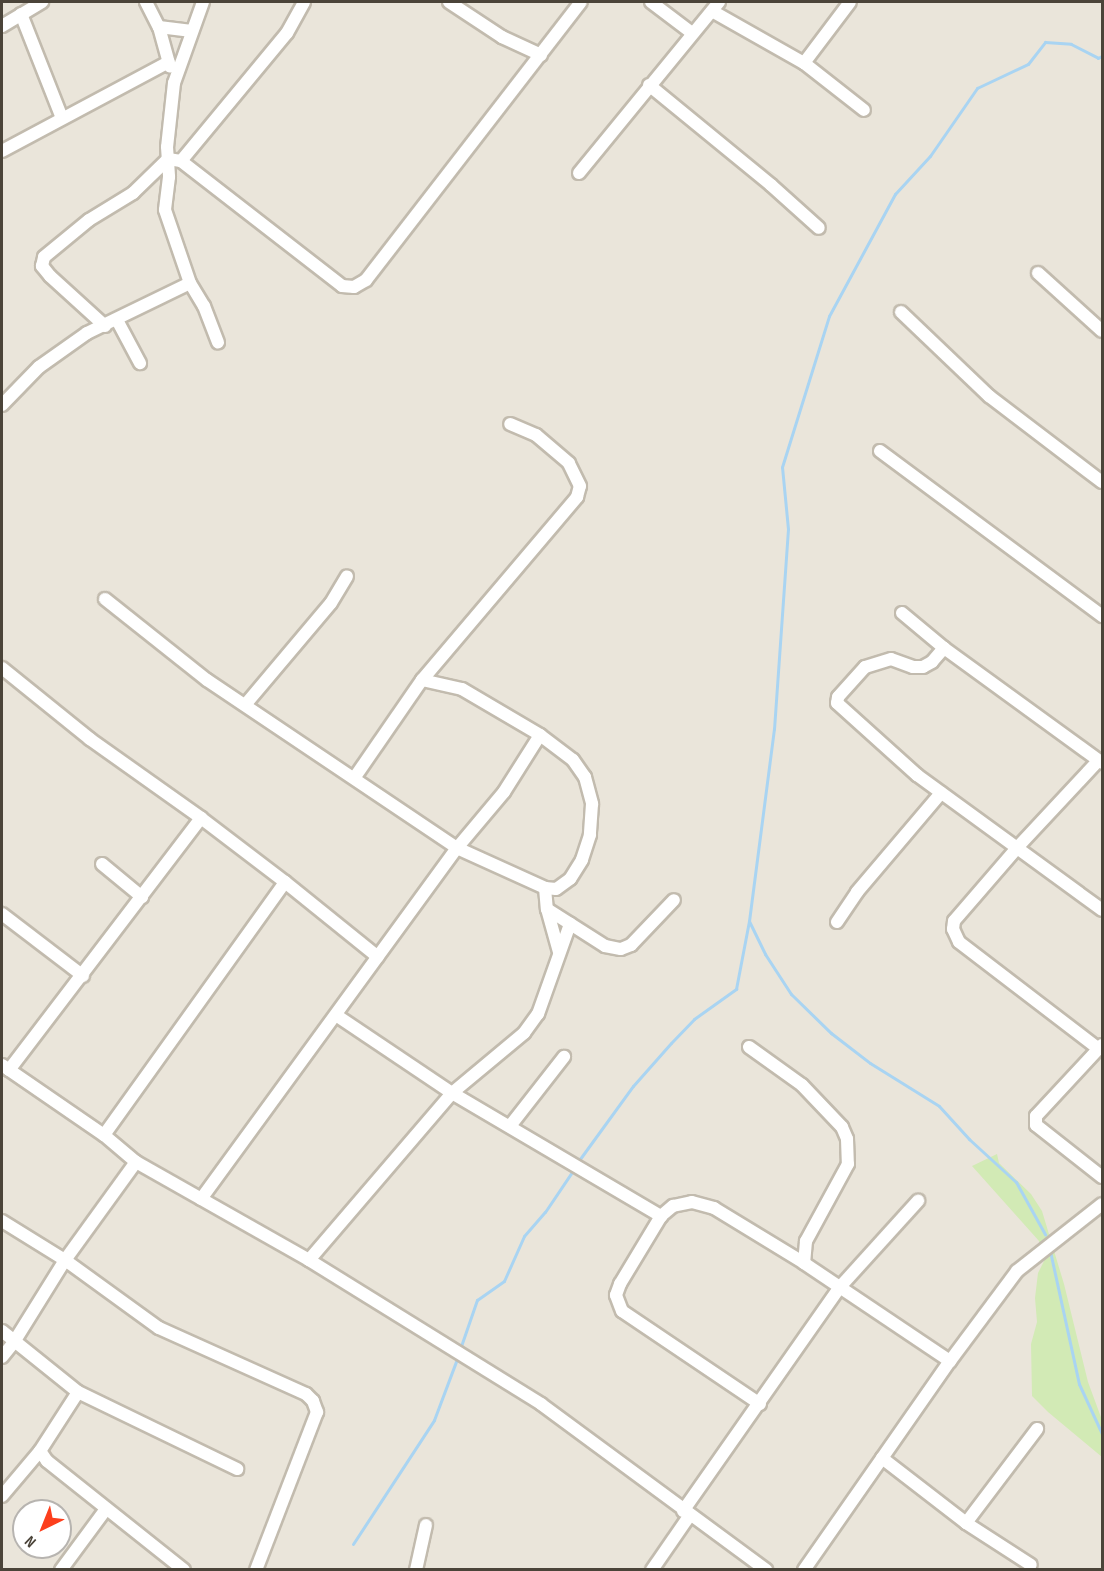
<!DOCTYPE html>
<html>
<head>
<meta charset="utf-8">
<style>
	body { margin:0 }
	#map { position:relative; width:1104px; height:1571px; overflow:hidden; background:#f6f3ec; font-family:"Sofia Sans Condensed",sans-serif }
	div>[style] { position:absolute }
	.residential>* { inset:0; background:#eae5da }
	.green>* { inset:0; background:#d2eab5 }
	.stream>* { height:3px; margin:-1.5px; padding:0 1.5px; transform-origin:1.5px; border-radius:1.5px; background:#a9d4f2 }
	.roads { filter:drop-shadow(2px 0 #c2bbae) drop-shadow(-2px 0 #c2bbae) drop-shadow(0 2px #c2bbae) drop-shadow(0 -2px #c2bbae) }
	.minor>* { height:12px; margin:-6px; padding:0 6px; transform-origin:6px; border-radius:6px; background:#fff }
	span { translate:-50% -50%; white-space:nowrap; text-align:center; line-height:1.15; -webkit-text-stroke:4.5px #fff; paint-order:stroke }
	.frame { position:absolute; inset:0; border:3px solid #4b4439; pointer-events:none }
	.north { position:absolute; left:12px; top:1499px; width:60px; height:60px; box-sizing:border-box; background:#fff; border:2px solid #b7b4b0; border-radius:50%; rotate:223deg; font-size:16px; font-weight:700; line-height:24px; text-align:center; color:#4b4439 }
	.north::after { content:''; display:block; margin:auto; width:21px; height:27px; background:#fc3f1d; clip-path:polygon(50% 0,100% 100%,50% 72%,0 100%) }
</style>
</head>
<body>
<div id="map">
	<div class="residential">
		<i style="clip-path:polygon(evenodd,2px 2px,1102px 2px,1102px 1569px,2px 1570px,2px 2px,24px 1511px,60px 1511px,60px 1547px,24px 1547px,24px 1511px)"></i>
	</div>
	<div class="green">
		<i style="clip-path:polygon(997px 1154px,999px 1163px,1031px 1194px,1042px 1211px,1064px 1284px,1088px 1382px,1102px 1420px,1102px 1457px,1048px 1412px,1032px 1396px,1031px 1344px,1037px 1322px,1035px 1298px,1038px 1273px,1044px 1261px,1039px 1241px,972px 1166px)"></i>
	</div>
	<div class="stream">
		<i style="left:749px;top:921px;width:37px;rotate:64deg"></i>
		<i style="left:765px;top:954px;width:48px;rotate:57deg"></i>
		<i style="left:791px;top:994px;width:56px;rotate:44.3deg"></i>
		<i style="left:831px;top:1033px;width:49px;rotate:37.6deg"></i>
		<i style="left:870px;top:1063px;width:81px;rotate:31.9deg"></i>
		<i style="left:939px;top:1106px;width:45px;rotate:47.7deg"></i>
		<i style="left:969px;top:1139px;width:64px;rotate:42.5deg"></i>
		<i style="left:1016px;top:1182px;width:60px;rotate:60.9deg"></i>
		<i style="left:577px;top:1163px;width:95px;rotate:-54deg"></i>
		<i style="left:633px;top:1086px;width:57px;rotate:-48.5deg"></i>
		<i style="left:671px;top:1043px;width:33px;rotate:-46deg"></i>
		<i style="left:694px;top:1019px;width:52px;rotate:-35.5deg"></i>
		<i style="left:736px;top:989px;width:69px;rotate:-79.2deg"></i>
		<i style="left:749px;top:921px;width:194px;rotate:-82.6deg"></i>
		<i style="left:774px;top:729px;width:200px;rotate:-86deg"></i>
		<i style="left:788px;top:529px;width:62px;rotate:-95.5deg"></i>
		<i style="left:782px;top:467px;width:158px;rotate:-72.7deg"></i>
		<i style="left:829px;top:316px;width:139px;rotate:-61.6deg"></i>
		<i style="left:895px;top:194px;width:52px;rotate:-47.4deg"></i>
		<i style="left:930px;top:156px;width:83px;rotate:-55.3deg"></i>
		<i style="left:977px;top:88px;width:56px;rotate:-25.2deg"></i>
		<i style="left:1028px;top:64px;width:28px;rotate:-52deg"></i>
		<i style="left:1045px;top:42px;width:26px;rotate:4deg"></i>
		<i style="left:1071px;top:44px;width:30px;rotate:27deg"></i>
		<i style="left:1098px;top:58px;width:4px;rotate:-27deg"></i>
		<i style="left:1050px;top:1251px;width:136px;rotate:77.7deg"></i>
		<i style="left:1079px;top:1384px;width:55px;rotate:65.3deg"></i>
		<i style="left:460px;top:1349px;width:52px;rotate:-70.9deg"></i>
		<i style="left:477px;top:1300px;width:33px;rotate:-35deg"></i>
		<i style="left:504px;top:1281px;width:49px;rotate:-66deg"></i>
		<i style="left:524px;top:1236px;width:32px;rotate:-49deg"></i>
		<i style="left:545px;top:1212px;width:52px;rotate:-56deg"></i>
		<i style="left:353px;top:1544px;width:148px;rotate:-56.8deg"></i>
		<i style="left:434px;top:1420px;width:68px;rotate:-69.4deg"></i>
	</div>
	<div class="roads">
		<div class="minor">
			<i style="left:146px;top:2px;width:28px;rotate:63deg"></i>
			<i style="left:159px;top:27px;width:41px;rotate:74.6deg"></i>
			<i style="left:203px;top:2px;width:86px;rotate:109.7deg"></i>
			<i style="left:174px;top:83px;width:64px;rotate:96.2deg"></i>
			<i style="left:167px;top:147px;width:30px;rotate:86deg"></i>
			<i style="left:169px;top:177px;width:33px;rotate:97deg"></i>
			<i style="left:165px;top:210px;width:77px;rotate:71.1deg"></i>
			<i style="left:190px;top:283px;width:27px;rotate:59deg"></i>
			<i style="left:204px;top:306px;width:39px;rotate:69deg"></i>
			<i style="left:449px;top:2px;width:64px;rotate:33.4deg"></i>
			<i style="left:502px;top:37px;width:43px;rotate:24.8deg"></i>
			<i style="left:651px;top:2px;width:51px;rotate:37.1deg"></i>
			<i style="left:712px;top:11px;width:106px;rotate:29.5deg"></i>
			<i style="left:804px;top:63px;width:76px;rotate:38.1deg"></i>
			<i style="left:21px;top:14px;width:112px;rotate:68.5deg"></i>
			<i style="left:2px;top:26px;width:47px;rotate:-31deg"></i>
			<i style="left:159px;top:27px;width:33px;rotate:7deg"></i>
			<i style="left:804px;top:63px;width:76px;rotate:-53deg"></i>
			<i style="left:649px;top:85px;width:158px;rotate:39.3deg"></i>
			<i style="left:771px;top:185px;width:64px;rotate:41.9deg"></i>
			<i style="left:2px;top:151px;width:189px;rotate:-28.1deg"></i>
			<i style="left:181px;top:161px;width:166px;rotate:-50.4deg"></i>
			<i style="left:287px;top:33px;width:35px;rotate:-61deg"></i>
			<i style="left:579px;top:173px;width:221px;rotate:-50.7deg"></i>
			<i style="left:1038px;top:273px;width:86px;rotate:42.2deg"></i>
			<i style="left:901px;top:312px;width:122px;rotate:43.7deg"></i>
			<i style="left:989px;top:396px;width:142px;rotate:37.3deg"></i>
			<i style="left:117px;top:320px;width:49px;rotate:61.9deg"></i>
			<i style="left:105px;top:326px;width:74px;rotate:-137.7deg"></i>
			<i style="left:50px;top:276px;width:13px;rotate:-129deg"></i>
			<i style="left:42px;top:266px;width:9px;rotate:-77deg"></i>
			<i style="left:44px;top:257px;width:58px;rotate:-39.4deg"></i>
			<i style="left:89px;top:220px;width:52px;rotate:-31.5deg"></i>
			<i style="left:133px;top:193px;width:49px;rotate:-44.2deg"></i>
			<i style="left:168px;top:159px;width:13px;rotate:9deg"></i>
			<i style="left:181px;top:161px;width:204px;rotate:37.8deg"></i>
			<i style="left:342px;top:286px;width:12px;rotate:5deg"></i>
			<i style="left:354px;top:287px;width:14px;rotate:-30deg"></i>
			<i style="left:366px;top:280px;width:351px;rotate:-52.3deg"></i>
			<i style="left:2px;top:405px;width:53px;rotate:-45.8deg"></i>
			<i style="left:39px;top:367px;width:59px;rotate:-35.3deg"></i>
			<i style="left:87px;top:333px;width:114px;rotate:-25.9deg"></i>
			<i style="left:880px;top:451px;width:277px;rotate:36.6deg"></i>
			<i style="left:105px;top:599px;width:130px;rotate:38.5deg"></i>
			<i style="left:207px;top:680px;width:301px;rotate:33.9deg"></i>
			<i style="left:457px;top:848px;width:97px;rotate:24.4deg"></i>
			<i style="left:545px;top:888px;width:21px;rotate:85deg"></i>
			<i style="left:547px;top:909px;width:69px;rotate:32.5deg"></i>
			<i style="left:605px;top:946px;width:16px;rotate:11deg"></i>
			<i style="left:621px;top:949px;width:11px;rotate:-22deg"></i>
			<i style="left:631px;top:945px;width:62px;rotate:-46.3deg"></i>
			<i style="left:902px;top:613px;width:55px;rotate:39.8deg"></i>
			<i style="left:944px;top:648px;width:195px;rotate:36deg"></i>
			<i style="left:944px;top:648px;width:18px;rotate:131deg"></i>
			<i style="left:932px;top:662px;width:10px;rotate:151deg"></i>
			<i style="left:923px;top:667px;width:10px;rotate:180deg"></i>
			<i style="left:913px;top:667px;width:23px;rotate:-160deg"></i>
			<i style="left:891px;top:659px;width:27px;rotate:163deg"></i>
			<i style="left:865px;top:667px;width:40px;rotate:132deg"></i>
			<i style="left:838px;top:697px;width:6px;rotate:99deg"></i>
			<i style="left:837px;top:703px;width:108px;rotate:42deg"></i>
			<i style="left:917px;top:775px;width:229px;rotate:36.1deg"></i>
			<i style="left:2px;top:668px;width:113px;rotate:38.9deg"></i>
			<i style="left:90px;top:739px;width:136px;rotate:35.4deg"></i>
			<i style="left:201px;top:818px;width:106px;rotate:37.3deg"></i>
			<i style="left:285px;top:882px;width:119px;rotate:38.9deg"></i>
			<i style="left:422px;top:680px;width:41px;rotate:12.7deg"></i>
			<i style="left:462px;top:689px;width:91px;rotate:30.5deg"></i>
			<i style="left:540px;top:735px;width:41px;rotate:37.1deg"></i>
			<i style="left:573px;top:760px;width:21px;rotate:55deg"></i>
			<i style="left:585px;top:777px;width:28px;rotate:75deg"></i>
			<i style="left:592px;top:804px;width:31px;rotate:94deg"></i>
			<i style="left:590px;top:835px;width:26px;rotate:108deg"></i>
			<i style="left:582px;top:860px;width:22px;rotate:122deg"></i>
			<i style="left:570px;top:879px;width:17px;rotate:144deg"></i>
			<i style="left:556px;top:889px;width:11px;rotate:-175deg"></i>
			<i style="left:245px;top:705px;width:133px;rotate:-49.9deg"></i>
			<i style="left:331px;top:603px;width:31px;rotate:-59deg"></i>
			<i style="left:1098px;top:761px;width:119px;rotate:133deg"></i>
			<i style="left:1017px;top:848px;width:96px;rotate:130.8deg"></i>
			<i style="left:954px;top:921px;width:8px;rotate:97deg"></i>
			<i style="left:953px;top:929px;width:14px;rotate:65deg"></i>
			<i style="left:959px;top:942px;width:176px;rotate:37.4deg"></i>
			<i style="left:355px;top:777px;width:118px;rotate:-55.4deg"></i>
			<i style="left:422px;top:680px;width:240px;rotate:-49.7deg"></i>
			<i style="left:577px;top:497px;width:11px;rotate:-75deg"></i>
			<i style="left:580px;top:486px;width:25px;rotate:-116deg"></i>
			<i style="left:569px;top:463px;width:43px;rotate:-139.7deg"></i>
			<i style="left:536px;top:435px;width:28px;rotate:-157deg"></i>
			<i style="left:102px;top:864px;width:52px;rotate:39.5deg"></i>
			<i style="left:547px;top:909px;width:45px;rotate:74.4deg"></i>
			<i style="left:2px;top:914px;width:102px;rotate:37.4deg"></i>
			<i style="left:837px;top:922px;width:36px;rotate:-56deg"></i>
			<i style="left:857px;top:892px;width:130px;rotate:-49.7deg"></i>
			<i style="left:336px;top:1015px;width:140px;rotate:33.9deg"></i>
			<i style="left:452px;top:1093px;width:243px;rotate:30.5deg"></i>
			<i style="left:1102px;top:1045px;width:97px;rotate:132.9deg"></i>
			<i style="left:1036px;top:1116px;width:9px;rotate:90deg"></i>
			<i style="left:1036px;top:1125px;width:84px;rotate:38.2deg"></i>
			<i style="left:749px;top:1047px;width:65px;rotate:35.6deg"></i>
			<i style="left:802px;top:1085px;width:58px;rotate:46.4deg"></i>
			<i style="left:842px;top:1127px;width:13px;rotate:67deg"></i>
			<i style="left:847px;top:1139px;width:25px;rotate:88deg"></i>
			<i style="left:848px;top:1164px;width:88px;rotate:118.6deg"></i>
			<i style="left:806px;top:1241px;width:22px;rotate:95deg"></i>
			<i style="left:2px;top:1065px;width:124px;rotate:34.5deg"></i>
			<i style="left:104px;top:1135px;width:42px;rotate:40.2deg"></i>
			<i style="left:136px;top:1162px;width:199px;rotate:29.5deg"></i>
			<i style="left:309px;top:1260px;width:273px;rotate:31.8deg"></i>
			<i style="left:541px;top:1404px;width:280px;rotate:36.4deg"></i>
			<i style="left:9px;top:1070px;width:317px;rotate:-52.7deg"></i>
			<i style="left:510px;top:1126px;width:88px;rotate:-52deg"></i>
			<i style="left:104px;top:1135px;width:311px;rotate:-54.4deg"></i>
			<i style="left:201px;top:1199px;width:434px;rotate:-53.9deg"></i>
			<i style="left:457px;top:848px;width:73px;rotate:-50deg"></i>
			<i style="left:504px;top:792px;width:67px;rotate:-57.7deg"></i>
			<i style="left:2px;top:1221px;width:74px;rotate:31.8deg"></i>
			<i style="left:65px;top:1260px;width:116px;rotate:35.9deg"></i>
			<i style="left:159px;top:1328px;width:161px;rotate:24.2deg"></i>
			<i style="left:306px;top:1394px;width:10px;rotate:45deg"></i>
			<i style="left:313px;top:1401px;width:12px;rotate:70deg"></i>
			<i style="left:317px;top:1412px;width:169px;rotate:111.1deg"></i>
			<i style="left:309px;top:1260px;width:220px;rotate:-49.4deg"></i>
			<i style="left:452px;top:1093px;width:94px;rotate:-39.8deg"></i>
			<i style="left:524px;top:1033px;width:24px;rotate:-54deg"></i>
			<i style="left:538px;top:1014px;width:96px;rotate:-70.4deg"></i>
			<i style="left:2px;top:1331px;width:97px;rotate:38.8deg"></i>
			<i style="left:78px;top:1392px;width:177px;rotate:25.8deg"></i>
			<i style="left:2px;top:1357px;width:19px;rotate:-51deg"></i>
			<i style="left:14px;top:1342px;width:97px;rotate:-58.1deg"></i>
			<i style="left:65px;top:1260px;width:121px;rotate:-54.1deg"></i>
			<i style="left:760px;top:1404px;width:166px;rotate:-146deg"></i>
			<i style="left:622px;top:1311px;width:17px;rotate:-111deg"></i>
			<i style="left:616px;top:1295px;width:12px;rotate:-70deg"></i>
			<i style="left:620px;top:1284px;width:79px;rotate:-58.9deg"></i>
			<i style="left:661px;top:1216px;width:16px;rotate:-40deg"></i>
			<i style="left:673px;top:1206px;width:19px;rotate:-12deg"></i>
			<i style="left:692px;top:1202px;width:23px;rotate:15deg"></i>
			<i style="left:714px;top:1208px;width:105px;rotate:31.4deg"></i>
			<i style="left:804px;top:1263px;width:176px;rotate:33.9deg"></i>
			<i style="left:40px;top:1451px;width:12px;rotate:55deg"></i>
			<i style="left:47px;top:1461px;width:175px;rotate:38.5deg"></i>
			<i style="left:882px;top:1458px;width:106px;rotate:37.7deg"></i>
			<i style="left:966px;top:1523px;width:77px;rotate:32.9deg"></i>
			<i style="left:2px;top:1496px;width:59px;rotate:-49.8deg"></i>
			<i style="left:40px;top:1451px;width:70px;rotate:-57.2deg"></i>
			<i style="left:683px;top:1511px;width:272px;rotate:-55deg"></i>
			<i style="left:839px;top:1288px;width:118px;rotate:-47.8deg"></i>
			<i style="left:966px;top:1523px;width:118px;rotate:-52.9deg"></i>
			<i style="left:61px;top:1570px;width:76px;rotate:-53.6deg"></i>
			<i style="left:416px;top:1570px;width:46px;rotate:-77.5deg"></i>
			<i style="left:652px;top:1570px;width:67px;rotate:-55.4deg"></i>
			<i style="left:804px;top:1570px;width:255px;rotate:-55.1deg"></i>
			<i style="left:950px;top:1361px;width:112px;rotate:-53.3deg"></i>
			<i style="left:1017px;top:1271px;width:108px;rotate:-38.2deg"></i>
		</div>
	</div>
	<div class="frame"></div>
	<div class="north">N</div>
</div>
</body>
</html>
